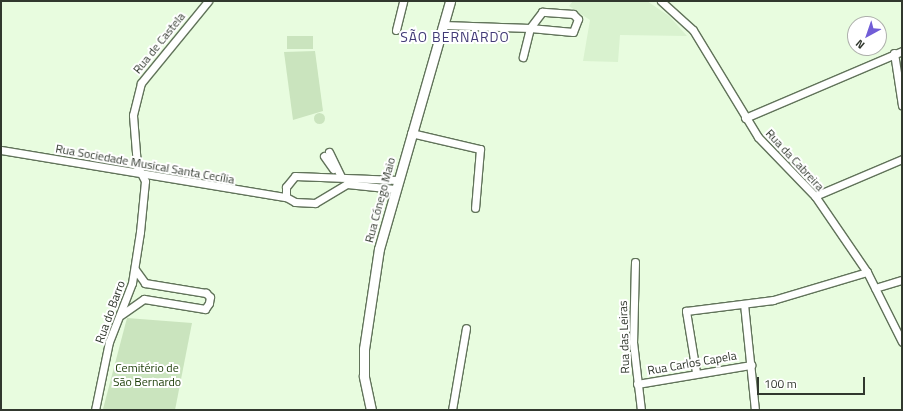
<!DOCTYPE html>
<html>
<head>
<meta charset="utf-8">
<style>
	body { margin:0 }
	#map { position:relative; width:903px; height:411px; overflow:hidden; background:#e8fcdf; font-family:"Titillium Web",sans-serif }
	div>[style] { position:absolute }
	.built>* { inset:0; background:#d9f2cf }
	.green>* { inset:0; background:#cae4be }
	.round { border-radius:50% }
	.roads { filter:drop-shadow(1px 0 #61735a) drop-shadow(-1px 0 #61735a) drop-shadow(0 1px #61735a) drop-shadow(0 -1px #61735a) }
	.minor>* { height:7px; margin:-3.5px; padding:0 3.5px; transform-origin:3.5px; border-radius:3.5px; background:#fff }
	.major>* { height:9px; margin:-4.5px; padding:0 4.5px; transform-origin:4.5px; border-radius:4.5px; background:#fff }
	span { translate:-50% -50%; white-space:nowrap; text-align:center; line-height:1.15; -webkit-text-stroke:4px #fff; paint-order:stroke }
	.street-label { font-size:12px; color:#31382e }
	.park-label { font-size:12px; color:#1a3b05 }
	.quarter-label { font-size:14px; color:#413a76; letter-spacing:1px }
	.frame { position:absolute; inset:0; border:2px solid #31382e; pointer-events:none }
	.north { position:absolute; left:847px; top:16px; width:40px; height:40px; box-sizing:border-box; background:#fff; border:1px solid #adafab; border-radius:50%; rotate:220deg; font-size:11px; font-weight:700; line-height:16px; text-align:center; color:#31382e }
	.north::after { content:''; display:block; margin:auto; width:14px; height:18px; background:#715dd7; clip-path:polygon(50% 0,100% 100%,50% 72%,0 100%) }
	.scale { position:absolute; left:757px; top:377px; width:108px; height:18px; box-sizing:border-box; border:2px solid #31382e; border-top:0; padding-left:5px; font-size:12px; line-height:14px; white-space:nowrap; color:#31382e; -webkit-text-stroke:3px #fff; paint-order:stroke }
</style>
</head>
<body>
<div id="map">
	<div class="built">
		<i style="clip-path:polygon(573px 1px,647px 1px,669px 16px,687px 36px,620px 35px,618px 62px,583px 61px,590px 20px,569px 6px)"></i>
	</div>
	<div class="green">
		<i style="clip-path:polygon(287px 36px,313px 36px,313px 49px,287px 49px)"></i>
		<i style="clip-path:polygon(315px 51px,323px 111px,293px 120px,284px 52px)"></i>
		<i class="round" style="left:313.5px;top:112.5px;width:11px;height:11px"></i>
		<i style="clip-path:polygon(127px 318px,192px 323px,175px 410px,103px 409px)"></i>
	</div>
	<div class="roads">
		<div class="minor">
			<i style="left:661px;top:1px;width:43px;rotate:42.2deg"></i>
			<i style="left:693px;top:30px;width:125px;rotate:58.7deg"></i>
			<i style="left:758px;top:137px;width:82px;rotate:46deg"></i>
			<i style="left:815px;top:196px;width:92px;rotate:55.6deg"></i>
			<i style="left:867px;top:272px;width:78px;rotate:63.4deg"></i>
			<i style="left:443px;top:25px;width:87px;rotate:2deg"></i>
			<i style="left:530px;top:28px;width:43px;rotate:5.3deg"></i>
			<i style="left:573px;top:32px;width:14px;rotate:-69deg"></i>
			<i style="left:578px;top:19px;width:7px;rotate:-135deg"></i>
			<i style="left:573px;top:14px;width:31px;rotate:-176deg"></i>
			<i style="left:542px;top:12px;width:20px;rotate:127deg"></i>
			<i style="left:530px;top:28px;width:30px;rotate:104deg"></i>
			<i style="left:396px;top:30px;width:30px;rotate:-76deg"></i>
			<i style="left:894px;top:53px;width:53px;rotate:81.3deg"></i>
			<i style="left:745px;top:118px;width:171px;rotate:-23.1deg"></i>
			<i style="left:411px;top:133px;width:71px;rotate:13.1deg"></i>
			<i style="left:480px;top:149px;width:59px;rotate:94.8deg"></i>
			<i style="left:1px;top:150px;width:289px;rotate:9.4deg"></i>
			<i style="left:286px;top:197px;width:10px;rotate:29deg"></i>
			<i style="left:295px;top:202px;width:20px;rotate:3deg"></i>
			<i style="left:315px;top:203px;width:37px;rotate:-31deg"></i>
			<i style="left:347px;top:184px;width:48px;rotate:5.9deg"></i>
			<i style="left:329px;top:152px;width:28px;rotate:64deg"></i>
			<i style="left:324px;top:156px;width:16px;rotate:55deg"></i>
			<i style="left:815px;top:196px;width:95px;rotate:-23deg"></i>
			<i style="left:286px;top:197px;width:10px;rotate:-90deg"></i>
			<i style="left:286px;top:187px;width:14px;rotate:-51deg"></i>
			<i style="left:295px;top:176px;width:102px;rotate:2.2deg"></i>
			<i style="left:635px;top:262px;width:80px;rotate:91.4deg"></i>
			<i style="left:633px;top:342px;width:68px;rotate:83.3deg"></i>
			<i style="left:875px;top:288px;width:28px;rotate:-17deg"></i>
			<i style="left:744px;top:304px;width:107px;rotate:84.1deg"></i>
			<i style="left:121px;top:315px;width:28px;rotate:-35deg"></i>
			<i style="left:144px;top:299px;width:62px;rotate:9.3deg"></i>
			<i style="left:205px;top:309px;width:7px;rotate:-56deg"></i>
			<i style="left:209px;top:303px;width:6px;rotate:-81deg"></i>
			<i style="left:210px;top:297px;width:6px;rotate:-135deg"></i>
			<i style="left:206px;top:293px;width:62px;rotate:-170.7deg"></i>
			<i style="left:145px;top:283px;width:17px;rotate:-126deg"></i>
			<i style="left:696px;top:372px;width:62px;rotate:-99.3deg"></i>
			<i style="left:686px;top:311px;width:88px;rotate:-7.2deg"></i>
			<i style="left:773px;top:300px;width:98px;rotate:-16.6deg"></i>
			<i style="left:637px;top:384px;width:116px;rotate:-9.5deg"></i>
			<i style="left:95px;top:410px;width:69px;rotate:-78.4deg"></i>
			<i style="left:109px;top:342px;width:63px;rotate:-68.7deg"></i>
			<i style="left:132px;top:283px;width:52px;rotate:-81.1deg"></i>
			<i style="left:140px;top:232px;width:51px;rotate:-84.4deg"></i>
			<i style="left:145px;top:181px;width:18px;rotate:-117deg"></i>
			<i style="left:137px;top:165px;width:50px;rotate:-94.6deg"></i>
			<i style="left:133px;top:115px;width:33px;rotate:-76deg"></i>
			<i style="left:141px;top:83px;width:106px;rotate:-50.7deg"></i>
			<i style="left:452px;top:410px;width:83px;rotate:-80.3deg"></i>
		</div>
		<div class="major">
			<i style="left:371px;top:410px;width:35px;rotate:-102deg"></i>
			<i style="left:364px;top:376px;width:27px;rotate:-90deg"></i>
			<i style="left:364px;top:349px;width:101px;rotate:-81.5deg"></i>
			<i style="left:379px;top:249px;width:258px;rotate:-74deg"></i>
		</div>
	</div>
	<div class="street-label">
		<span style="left:159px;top:43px;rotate:-51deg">Rua de Castela</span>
		<span style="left:795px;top:160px;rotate:47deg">Rua da Cabreira</span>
		<span style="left:145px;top:164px;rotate:10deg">Rua Sociedade Musical Santa Cecília</span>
		<span style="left:380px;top:200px;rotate:-75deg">Rua Cónego Maio</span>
		<span style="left:110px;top:312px;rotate:-70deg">Rua do Barro</span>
		<span style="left:624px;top:337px;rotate:-92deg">Rua das Leiras</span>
		<span style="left:692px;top:363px;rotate:-10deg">Rua Carlos Capela</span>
	</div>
	<div class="park-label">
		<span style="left:147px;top:375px">Cemitério de<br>São Bernardo</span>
	</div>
	<div class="quarter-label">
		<span style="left:455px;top:37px">SÃO BERNARDO</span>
	</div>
	<div class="frame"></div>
	<div class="north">N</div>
	<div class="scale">100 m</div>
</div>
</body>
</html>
